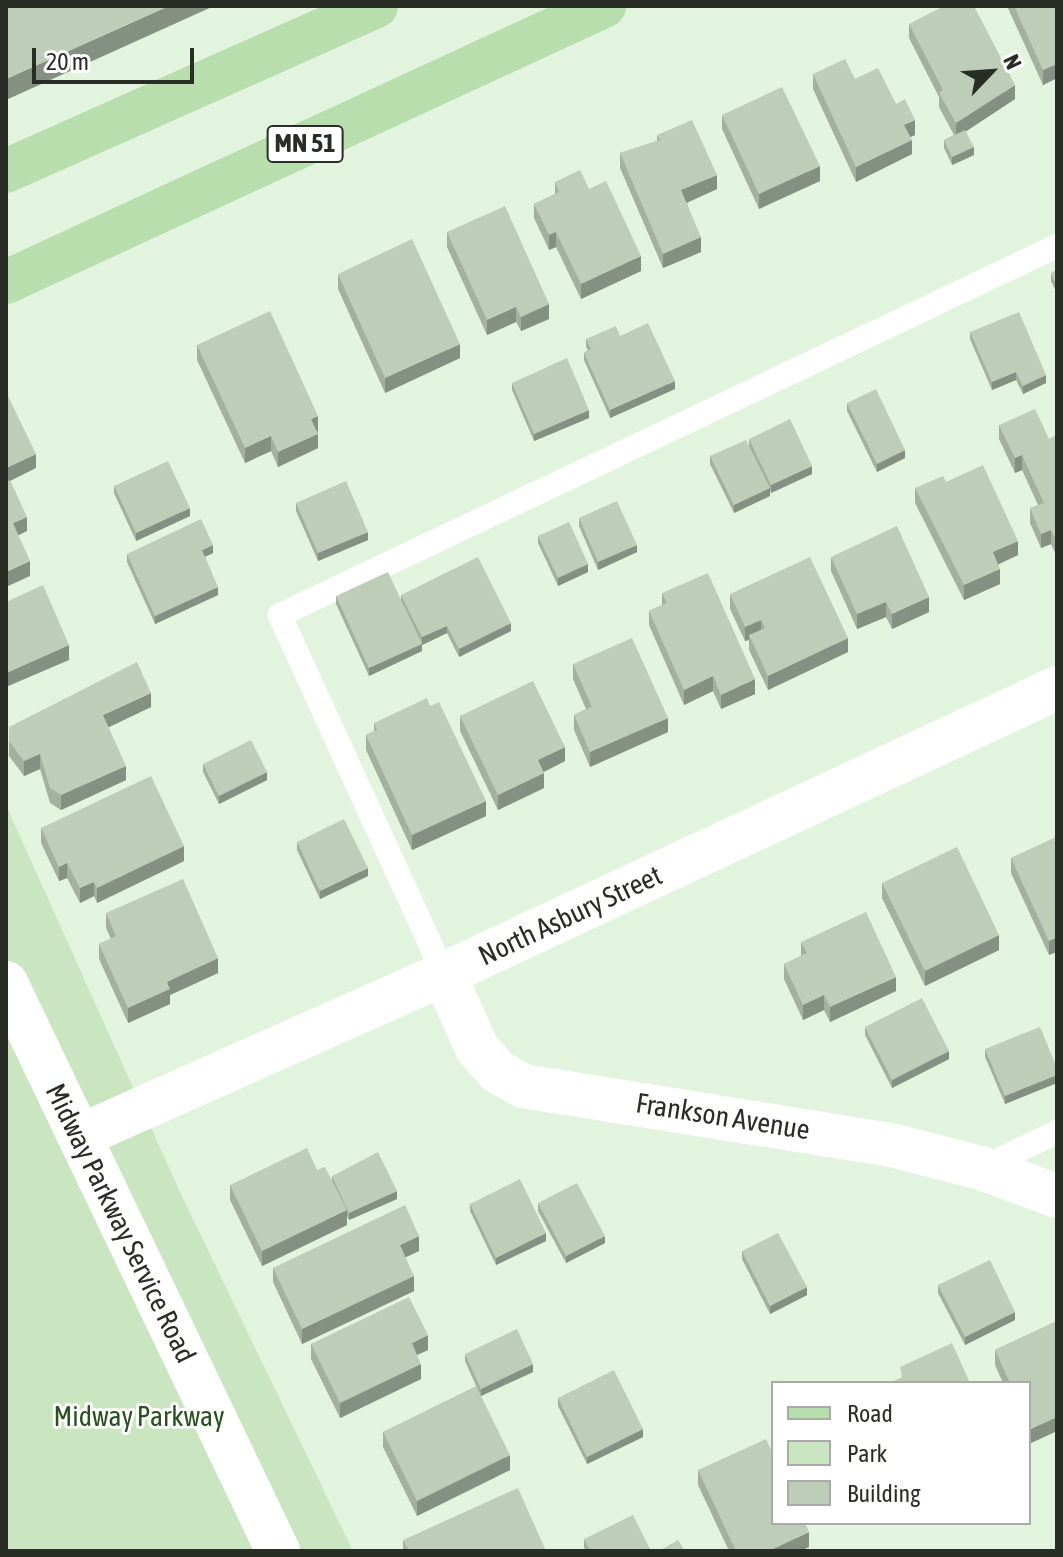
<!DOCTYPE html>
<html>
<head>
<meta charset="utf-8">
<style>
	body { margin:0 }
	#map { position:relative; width:1063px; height:1557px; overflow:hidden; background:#e3f4de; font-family:"Asap Condensed",sans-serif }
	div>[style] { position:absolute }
	.green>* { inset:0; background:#c9e6c1 }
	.service>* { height:24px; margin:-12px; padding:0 12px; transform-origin:12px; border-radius:12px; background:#fff }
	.minor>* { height:44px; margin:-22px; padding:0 22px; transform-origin:22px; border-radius:22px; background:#fff }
	.primary>* { height:44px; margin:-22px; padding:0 22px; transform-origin:22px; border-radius:22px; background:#b8dead }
	.wall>* { inset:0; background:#a3b09e }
	.shaded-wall>* { inset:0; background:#849081 }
	.building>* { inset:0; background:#bdcdb8 }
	span { translate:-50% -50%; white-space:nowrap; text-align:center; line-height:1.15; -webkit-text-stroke:6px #fff; paint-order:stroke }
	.shield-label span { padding:2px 6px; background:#fff; border:2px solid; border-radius:6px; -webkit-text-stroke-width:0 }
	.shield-label { font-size:26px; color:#282e26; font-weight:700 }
	.street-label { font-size:28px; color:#282e26 }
	.park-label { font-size:28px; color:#29511d }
	.frame { position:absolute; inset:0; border:8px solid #282e26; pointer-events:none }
	.legend { position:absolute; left:771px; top:1381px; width:260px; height:144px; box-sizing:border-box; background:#fff; border:2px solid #a9aba8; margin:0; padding:10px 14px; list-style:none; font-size:24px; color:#282e26 }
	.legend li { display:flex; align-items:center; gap:16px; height:40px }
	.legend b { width:40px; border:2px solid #a9aba8 }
	.north { position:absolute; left:951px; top:32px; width:80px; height:80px; -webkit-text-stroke:6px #fff; paint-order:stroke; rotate:65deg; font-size:22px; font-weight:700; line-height:32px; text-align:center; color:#282e26 }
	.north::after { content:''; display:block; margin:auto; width:28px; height:36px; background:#282e26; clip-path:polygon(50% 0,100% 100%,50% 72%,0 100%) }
	.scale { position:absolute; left:32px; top:48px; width:162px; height:36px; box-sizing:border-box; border:4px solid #282e26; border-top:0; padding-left:10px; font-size:24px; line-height:28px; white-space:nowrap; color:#282e26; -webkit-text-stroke:6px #fff; paint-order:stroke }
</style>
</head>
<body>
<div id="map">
	<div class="green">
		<i style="clip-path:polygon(6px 805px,181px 1194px,353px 1551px,6px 1551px)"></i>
	</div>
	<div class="service">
		<i style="left:444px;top:974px;width:395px;rotate:-114.6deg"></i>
		<i style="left:280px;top:615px;width:860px;rotate:-25.4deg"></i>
		<i style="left:981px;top:1168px;width:84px;rotate:-25.3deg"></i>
	</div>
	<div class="minor">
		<i style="left:444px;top:974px;width:81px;rotate:66deg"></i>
		<i style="left:477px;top:1048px;width:30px;rotate:49deg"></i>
		<i style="left:497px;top:1071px;width:30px;rotate:30deg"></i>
		<i style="left:523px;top:1086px;width:369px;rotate:9.1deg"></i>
		<i style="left:887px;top:1144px;width:97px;rotate:14.3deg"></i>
		<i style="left:981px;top:1168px;width:81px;rotate:20.2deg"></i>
		<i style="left:6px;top:983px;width:630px;rotate:64.41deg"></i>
		<i style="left:80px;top:1136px;width:398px;rotate:-24deg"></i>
		<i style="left:444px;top:974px;width:676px;rotate:-25.01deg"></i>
	</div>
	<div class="primary">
		<i style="left:6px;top:171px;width:405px;rotate:-24deg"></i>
		<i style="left:6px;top:282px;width:659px;rotate:-24.78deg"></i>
	</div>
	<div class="wall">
		<i style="clip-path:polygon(1007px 6px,1057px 6px,1057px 78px,1043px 85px)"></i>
		<i style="clip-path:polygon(909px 24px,1015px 99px,966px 131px,974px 155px,952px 165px,944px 148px,944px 140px,954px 135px,939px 107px,939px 97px,909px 38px)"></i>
		<i style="clip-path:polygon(813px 74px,855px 79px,896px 104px,915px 135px,910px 137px,912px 154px,856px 182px,813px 89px)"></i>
		<i style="clip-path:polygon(722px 115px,820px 181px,759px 209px,722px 129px)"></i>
		<i style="clip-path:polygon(657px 135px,717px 189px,687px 203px,701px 252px,663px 268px,620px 168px,620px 153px,657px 141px)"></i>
		<i style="clip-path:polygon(555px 182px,589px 189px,641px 271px,581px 299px,556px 247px,549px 250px,534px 218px,534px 204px,555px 194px)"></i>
		<i style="clip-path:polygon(447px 232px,549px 319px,521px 331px,516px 322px,487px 335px,447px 247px)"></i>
		<i style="clip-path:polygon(1057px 270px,1057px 294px,1051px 281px,1051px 273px)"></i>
		<i style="clip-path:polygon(338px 274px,460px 358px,385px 393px,338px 289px)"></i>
		<i style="clip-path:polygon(970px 332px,1046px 383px,1023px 394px,1016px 380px,992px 390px,970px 339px)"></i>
		<i style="clip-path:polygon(620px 336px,675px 389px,610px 418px,584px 360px,584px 353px,588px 350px,586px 347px,586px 339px)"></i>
		<i style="clip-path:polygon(197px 345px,318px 431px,318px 448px,278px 467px,271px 451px,245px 463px,197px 360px)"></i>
		<i style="clip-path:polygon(512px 383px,589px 418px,534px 441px,512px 390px)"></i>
		<i style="clip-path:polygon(847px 403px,905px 458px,877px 472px,847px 411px)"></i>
		<i style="clip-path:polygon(999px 425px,1049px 439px,1057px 435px,1057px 557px,1051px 544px,1041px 548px,1030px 523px,1030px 508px,1038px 505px,1022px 470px,1015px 473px,999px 439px)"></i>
		<i style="clip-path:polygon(749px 439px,812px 474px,771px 493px,770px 490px,770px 496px,734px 513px,710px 464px,710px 456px,749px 447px)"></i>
		<i style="clip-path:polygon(946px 482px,1018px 555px,998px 564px,1000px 584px,964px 600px,915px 503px,915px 488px)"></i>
		<i style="clip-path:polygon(114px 486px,190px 516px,136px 541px,114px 493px)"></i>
		<i style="clip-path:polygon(296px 503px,368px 540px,318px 561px,296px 511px)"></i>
		<i style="clip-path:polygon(579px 518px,637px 552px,598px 570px,579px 526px)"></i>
		<i style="clip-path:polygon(538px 536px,588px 572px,558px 586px,538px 543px)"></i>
		<i style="clip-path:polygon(213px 553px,205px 557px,218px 595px,155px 624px,127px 562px,127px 554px)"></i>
		<i style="clip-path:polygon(831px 557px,929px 612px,892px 629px,886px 617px,857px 629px,831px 571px)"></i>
		<i style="clip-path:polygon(662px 593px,755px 694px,721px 709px,713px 691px,684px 705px,649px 625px,649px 611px,662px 605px)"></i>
		<i style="clip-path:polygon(730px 594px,848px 652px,768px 690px,749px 650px,749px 640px,745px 641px,730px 609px)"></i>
		<i style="clip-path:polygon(401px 595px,511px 631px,459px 657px,447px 633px,422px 645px,422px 651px,369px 676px,336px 604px,336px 596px,401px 599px)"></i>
		<i style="clip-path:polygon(573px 664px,668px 732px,590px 767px,574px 730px,574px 715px,586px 709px,573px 679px)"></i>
		<i style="clip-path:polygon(151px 707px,108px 727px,126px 780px,61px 810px,50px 803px,40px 769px,24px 776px,9px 756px,9px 727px)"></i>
		<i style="clip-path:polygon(460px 716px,565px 761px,543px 772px,544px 788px,498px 810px,460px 731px)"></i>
		<i style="clip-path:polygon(374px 723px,486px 816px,412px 850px,366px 750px,366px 735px,374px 731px)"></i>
		<i style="clip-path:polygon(203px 764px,267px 780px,219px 804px,203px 772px)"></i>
		<i style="clip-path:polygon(41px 828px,184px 861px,97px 903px,94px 896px,80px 903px,67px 878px,59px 881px,41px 843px)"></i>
		<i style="clip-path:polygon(1057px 837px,1049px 955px,1011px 873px,1011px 858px)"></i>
		<i style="clip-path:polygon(297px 842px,368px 876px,320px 899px,297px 850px)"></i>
		<i style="clip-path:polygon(882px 883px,999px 950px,925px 986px,882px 898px)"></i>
		<i style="clip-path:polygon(106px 913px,218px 973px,170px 995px,170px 1004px,128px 1023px,99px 959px,99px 944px,111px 939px,106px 928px)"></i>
		<i style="clip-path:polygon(801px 942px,896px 991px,830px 1022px,824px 1010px,803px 1020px,784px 979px,784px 964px,801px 956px)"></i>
		<i style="clip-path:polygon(865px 1027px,949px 1059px,892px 1088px,865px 1035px)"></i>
		<i style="clip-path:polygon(985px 1049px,1057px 1068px,1057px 1083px,1005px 1104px,985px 1057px)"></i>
		<i style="clip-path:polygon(317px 1170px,332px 1181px,332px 1176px,397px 1199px,349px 1220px,347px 1216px,347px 1225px,262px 1266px,230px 1200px,230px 1185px)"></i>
		<i style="clip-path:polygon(538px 1203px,605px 1243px,566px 1263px,538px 1211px)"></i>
		<i style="clip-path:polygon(470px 1204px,546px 1241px,496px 1265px,470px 1211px)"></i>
		<i style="clip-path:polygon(419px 1251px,405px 1257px,414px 1291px,302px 1344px,273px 1282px,273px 1268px)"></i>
		<i style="clip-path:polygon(742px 1251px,807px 1295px,770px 1314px,742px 1259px)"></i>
		<i style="clip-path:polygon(938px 1285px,1015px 1320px,965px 1345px,938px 1293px)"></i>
		<i style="clip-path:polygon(1057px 1321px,1057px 1431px,1031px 1443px,1029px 1438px,1029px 1383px,1003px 1383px,995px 1365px,995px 1350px)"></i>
		<i style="clip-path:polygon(311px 1344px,428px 1350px,417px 1355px,421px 1379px,340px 1418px,311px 1359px)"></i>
		<i style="clip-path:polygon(465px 1354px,533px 1372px,481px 1396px,510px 1470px,417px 1516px,383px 1447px,383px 1432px,477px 1388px,465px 1361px)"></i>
		<i style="clip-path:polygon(558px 1398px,643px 1437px,587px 1464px,558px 1406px)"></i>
		<i style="clip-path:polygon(698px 1470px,809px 1547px,800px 1551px,729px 1551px,698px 1485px)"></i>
		<i style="clip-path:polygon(584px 1539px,651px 1551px,586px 1551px,584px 1547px)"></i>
		<i style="clip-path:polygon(403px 1540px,546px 1551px,403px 1551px)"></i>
	</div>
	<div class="shaded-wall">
		<i style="clip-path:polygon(169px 6px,214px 6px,6px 100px,6px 79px)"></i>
		<i style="clip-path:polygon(1057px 64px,1057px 78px,1043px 85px,1043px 70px)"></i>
		<i style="clip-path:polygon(1015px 85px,1015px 99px,956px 138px,956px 123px)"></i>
		<i style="clip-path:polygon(915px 120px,915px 135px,904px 140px,904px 125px)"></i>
		<i style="clip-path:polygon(912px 140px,912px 154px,856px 182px,856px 167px)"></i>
		<i style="clip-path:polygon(974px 147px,974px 155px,952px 165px,952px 157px)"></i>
		<i style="clip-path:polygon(820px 166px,820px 181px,759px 209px,759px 194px)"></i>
		<i style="clip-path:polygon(717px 175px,717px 189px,681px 205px,681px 190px)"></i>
		<i style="clip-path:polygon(556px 232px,556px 247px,549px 250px,549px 235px)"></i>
		<i style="clip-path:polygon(701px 237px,701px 252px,663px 268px,663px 254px)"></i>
		<i style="clip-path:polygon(641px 256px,641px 271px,581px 299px,581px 284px)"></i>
		<i style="clip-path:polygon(549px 304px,549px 319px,521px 331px,521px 317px)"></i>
		<i style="clip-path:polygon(516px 307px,516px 322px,487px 335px,487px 320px)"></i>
		<i style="clip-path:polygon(460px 344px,460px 358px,385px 393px,385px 378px)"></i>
		<i style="clip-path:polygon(1016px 372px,1016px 380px,992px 390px,992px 382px)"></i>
		<i style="clip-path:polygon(1046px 375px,1046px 383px,1023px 394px,1023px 386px)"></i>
		<i style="clip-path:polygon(675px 381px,675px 389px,610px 418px,610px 410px)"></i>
		<i style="clip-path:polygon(589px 410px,589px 418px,534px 441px,534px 434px)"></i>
		<i style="clip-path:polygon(318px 416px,318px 431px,311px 434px,311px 419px)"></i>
		<i style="clip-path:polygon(318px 434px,318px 448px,278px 467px,278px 452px)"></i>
		<i style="clip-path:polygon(271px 436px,271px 451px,245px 463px,245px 448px)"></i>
		<i style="clip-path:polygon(905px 450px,905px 458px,877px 472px,877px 464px)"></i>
		<i style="clip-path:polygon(36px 454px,36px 468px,6px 483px,6px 468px)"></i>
		<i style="clip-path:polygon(1022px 455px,1022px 470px,1015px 473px,1015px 458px)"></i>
		<i style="clip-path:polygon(812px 466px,812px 474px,771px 493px,771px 485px)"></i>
		<i style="clip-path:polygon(770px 488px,770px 496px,734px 513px,734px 505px)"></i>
		<i style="clip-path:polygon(190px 508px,190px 516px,136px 541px,136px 533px)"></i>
		<i style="clip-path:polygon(27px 517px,27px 531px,13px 538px,13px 523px)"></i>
		<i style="clip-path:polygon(1051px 530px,1051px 544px,1041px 548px,1041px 534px)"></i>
		<i style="clip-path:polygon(368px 532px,368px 540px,318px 561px,318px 553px)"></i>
		<i style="clip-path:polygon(1018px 541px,1018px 555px,993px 567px,993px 552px)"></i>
		<i style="clip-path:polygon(213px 545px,213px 553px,202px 558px,202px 550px)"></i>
		<i style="clip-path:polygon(637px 545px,637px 552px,598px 570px,598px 562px)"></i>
		<i style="clip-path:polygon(30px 561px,30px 576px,6px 587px,6px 572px)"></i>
		<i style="clip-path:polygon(588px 564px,588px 572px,558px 586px,558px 578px)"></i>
		<i style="clip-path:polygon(1000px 569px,1000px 584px,964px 600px,964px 585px)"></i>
		<i style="clip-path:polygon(218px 587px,218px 595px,155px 624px,155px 616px)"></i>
		<i style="clip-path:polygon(929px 597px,929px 612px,892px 629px,892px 614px)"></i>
		<i style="clip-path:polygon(886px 602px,886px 617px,857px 629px,857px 614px)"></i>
		<i style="clip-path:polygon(761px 620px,761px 634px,749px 635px,749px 640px,745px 641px,745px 627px)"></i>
		<i style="clip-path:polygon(511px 623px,511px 631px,459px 657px,459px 649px)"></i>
		<i style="clip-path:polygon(447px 626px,447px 633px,422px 645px,422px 637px)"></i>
		<i style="clip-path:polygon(848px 638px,848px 652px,768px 690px,768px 676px)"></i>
		<i style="clip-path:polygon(422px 644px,422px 651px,369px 676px,369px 668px)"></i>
		<i style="clip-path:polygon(69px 645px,69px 660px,6px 687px,6px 673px)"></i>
		<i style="clip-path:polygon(713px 676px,713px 691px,684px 705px,684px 690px)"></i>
		<i style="clip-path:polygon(755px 679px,755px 694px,721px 709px,721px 695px)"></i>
		<i style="clip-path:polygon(151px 693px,151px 707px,103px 730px,103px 715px)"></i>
		<i style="clip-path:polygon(668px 718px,668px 732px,590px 767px,590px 752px)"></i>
		<i style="clip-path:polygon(565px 747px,565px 761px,538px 775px,538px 760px)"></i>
		<i style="clip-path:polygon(40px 754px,40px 769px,24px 776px,24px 761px)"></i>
		<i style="clip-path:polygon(126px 766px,126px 780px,61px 810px,61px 795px)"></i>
		<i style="clip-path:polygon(267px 772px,267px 780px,219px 804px,219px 796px)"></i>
		<i style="clip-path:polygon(544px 773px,544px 788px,498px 810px,498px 795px)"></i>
		<i style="clip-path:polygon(486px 801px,486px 816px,412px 850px,412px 835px)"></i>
		<i style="clip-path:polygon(184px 846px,184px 861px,97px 903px,97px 888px)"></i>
		<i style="clip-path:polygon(67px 863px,67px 878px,59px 881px,59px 867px)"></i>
		<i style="clip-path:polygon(368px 868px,368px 876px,320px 899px,320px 891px)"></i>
		<i style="clip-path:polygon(94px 882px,94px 896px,80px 903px,80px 888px)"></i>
		<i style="clip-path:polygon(999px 935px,999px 950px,925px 986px,925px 971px)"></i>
		<i style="clip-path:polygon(1057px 937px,1057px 952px,1049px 955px,1049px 941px)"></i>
		<i style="clip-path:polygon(218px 958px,218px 973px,170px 995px,170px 1004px,128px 1023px,128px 1008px,167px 982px)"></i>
		<i style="clip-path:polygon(896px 977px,896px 991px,830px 1022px,830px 1007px)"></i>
		<i style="clip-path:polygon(824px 995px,824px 1010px,803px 1020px,803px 1005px)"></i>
		<i style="clip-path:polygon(949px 1051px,949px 1059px,892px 1088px,892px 1080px)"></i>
		<i style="clip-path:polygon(1057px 1075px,1057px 1083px,1005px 1104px,1005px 1096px)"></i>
		<i style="clip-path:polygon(397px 1191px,397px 1199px,349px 1220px,349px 1213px)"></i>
		<i style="clip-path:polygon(347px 1210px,347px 1225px,262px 1266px,262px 1251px)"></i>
		<i style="clip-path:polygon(546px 1233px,546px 1241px,496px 1265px,496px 1258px)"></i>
		<i style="clip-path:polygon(419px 1236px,419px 1251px,400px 1260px,400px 1245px)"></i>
		<i style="clip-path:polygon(605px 1236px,605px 1243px,566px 1263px,566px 1256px)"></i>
		<i style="clip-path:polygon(414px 1276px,414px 1291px,302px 1344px,302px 1329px)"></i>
		<i style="clip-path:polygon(807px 1287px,807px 1295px,770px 1314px,770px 1306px)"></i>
		<i style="clip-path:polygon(1015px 1312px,1015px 1320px,965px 1345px,965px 1337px)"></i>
		<i style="clip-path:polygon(428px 1335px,428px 1350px,412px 1357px,412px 1343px)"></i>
		<i style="clip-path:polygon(421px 1364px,421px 1379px,340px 1418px,340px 1403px)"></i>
		<i style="clip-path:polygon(533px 1364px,533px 1372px,481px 1396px,481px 1389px)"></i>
		<i style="clip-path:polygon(1057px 1417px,1057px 1431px,1031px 1443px,1031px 1429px)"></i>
		<i style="clip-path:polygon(643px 1429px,643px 1437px,587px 1464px,587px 1457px)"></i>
		<i style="clip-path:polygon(510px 1455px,510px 1470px,417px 1516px,417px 1501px)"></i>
		<i style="clip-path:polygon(809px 1532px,809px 1547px,800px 1551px,769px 1551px)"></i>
	</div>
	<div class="building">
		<i style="clip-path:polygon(6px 6px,169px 6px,6px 79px)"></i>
		<i style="clip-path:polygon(944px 6px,974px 6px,1015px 85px,956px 123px,939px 93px,943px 90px,909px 24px)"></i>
		<i style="clip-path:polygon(1014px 6px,1057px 6px,1057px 64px,1043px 70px)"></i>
		<i style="clip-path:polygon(845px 59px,855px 79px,878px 68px,896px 104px,905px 99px,915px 120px,904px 125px,912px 140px,856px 167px,813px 74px)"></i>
		<i style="clip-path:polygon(782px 87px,820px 166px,759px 194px,722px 115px)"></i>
		<i style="clip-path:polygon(692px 120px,717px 175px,681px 190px,701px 237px,663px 254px,620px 153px,660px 140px,657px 135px)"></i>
		<i style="clip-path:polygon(965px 130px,974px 147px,952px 157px,944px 140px)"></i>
		<i style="clip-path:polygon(580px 170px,589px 189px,606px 181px,641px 256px,581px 284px,556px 232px,549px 235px,534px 204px,559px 192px,555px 182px)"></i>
		<i style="clip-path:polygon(505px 206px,549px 304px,521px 317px,516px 307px,487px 320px,447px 232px)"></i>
		<i style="clip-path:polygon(412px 239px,460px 344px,385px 378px,338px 274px)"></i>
		<i style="clip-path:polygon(1057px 270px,1057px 286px,1051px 273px)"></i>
		<i style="clip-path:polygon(270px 311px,318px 416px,311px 419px,318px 434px,278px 452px,271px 436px,245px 448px,197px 345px)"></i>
		<i style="clip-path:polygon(1019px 312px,1046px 375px,1023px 386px,1016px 372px,992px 382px,970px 332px)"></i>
		<i style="clip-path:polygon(648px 323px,675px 381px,610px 410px,584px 353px,591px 349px,586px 339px,616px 326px,620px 336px)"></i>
		<i style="clip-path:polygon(567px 358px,589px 410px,534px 434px,512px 383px)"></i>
		<i style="clip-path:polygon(876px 389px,905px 450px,877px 464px,847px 403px)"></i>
		<i style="clip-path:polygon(6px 392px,36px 454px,6px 468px)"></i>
		<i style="clip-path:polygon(1035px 409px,1049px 439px,1057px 435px,1057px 542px,1051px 530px,1041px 534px,1030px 508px,1044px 503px,1022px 455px,1015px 458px,999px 425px)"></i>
		<i style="clip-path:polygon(790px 419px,812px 466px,771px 485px,749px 439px)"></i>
		<i style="clip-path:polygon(746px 440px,770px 488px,734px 505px,710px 456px)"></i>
		<i style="clip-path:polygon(168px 461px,190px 508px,136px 533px,114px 486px)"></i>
		<i style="clip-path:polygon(983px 465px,1018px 541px,993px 552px,1000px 569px,964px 585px,915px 488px,943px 476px,946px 482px)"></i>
		<i style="clip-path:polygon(10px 480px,27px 517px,13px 523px,30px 561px,6px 572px,6px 482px)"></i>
		<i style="clip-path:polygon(346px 481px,368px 532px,318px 553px,296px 503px)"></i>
		<i style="clip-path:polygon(617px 501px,637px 545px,598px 562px,579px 518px)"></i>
		<i style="clip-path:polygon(201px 519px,213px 545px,202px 550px,218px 587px,155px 616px,127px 554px)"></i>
		<i style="clip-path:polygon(569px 522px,588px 564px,558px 578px,538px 536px)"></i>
		<i style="clip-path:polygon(897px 526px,929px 597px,892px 614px,886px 602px,857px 614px,831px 557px)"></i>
		<i style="clip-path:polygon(478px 557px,511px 623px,459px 649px,447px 626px,422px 637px,401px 595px)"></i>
		<i style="clip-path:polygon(810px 557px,848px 638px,768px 676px,749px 635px,765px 628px,761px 620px,745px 627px,730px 594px)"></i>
		<i style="clip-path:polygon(388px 572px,422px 644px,369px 668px,336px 596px)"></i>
		<i style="clip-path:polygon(708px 573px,755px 679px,721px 695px,713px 676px,684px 690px,649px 611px,667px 603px,662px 593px)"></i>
		<i style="clip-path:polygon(43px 585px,69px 645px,6px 673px,6px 602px)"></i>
		<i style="clip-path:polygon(632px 638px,668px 718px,590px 752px,574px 715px,592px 707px,573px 664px)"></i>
		<i style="clip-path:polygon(137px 662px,151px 693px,103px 715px,126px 766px,61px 795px,50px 788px,40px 754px,24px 761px,9px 741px,9px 727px)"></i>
		<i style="clip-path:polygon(533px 681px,565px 747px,538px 760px,544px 773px,498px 795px,460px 716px)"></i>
		<i style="clip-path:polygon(427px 698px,430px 706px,439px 702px,486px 801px,412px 835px,366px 735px,377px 730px,374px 723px)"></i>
		<i style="clip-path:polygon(251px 740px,267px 772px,219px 796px,203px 764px)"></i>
		<i style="clip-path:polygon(151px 776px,184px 846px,97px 888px,94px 882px,80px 888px,67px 863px,59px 867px,41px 828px)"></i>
		<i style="clip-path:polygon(344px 819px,368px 868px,320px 891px,297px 842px)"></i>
		<i style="clip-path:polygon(1057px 837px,1057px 937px,1049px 941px,1011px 858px)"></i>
		<i style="clip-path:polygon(957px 847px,999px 935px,925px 971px,882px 883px)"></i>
		<i style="clip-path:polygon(183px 879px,218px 958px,167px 982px,170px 989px,128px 1008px,99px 944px,116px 936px,106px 913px)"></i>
		<i style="clip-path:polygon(866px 912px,896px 977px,830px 1007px,824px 995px,803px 1005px,784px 964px,807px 953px,801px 942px)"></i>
		<i style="clip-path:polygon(922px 998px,949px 1051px,892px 1080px,865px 1027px)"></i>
		<i style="clip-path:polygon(1040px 1027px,1057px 1068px,1057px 1075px,1005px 1096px,985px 1049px)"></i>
		<i style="clip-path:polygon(307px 1148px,317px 1170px,325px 1167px,347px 1210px,262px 1251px,230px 1185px)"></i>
		<i style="clip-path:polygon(378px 1152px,397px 1191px,349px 1213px,332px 1176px)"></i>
		<i style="clip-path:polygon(520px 1179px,546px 1233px,496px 1258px,470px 1204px)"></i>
		<i style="clip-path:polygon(577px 1183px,605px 1236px,566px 1256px,538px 1203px)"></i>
		<i style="clip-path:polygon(405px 1205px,419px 1236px,400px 1245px,414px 1276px,302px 1329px,273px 1268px)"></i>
		<i style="clip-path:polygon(778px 1233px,807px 1287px,770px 1306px,742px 1251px)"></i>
		<i style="clip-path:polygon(990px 1260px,1015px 1312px,965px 1337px,938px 1285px)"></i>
		<i style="clip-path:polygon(409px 1297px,428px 1335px,412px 1343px,421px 1364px,340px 1403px,311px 1344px)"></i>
		<i style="clip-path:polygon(1057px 1321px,1057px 1417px,1031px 1429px,1029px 1424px,1029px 1383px,1010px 1383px,995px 1350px)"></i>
		<i style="clip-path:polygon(517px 1329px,533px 1364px,481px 1389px,465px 1354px)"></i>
		<i style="clip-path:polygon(952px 1343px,970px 1383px,890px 1383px,902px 1377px,900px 1367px)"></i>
		<i style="clip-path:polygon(614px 1370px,643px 1429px,587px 1457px,558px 1398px)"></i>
		<i style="clip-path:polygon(476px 1386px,510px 1455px,417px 1501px,383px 1432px)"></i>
		<i style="clip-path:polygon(766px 1439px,773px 1454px,773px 1523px,805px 1523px,809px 1532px,769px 1551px,736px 1551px,698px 1470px)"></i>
		<i style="clip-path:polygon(518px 1488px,546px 1551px,409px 1551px,403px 1540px)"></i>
		<i style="clip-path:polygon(633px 1515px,651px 1551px,590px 1551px,584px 1539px)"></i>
		<i style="clip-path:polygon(678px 1540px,685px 1551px,659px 1551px)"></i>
	</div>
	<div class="shield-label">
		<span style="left:305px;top:144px">MN 51</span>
	</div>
	<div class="street-label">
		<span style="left:570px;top:915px;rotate:-25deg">North Asbury Street</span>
		<span style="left:723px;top:1116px;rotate:9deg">Frankson Avenue</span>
		<span style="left:121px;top:1223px;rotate:64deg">Midway Parkway Service Road</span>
	</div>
	<div class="park-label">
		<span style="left:139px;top:1416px">Midway Parkway</span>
	</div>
	<div class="frame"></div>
	<ul class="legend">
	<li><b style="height:10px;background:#b8dead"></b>Road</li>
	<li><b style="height:22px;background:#c9e6c1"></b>Park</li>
	<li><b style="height:22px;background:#bdcdb8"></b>Building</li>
	</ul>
	<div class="north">N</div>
	<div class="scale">20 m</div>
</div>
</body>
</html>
